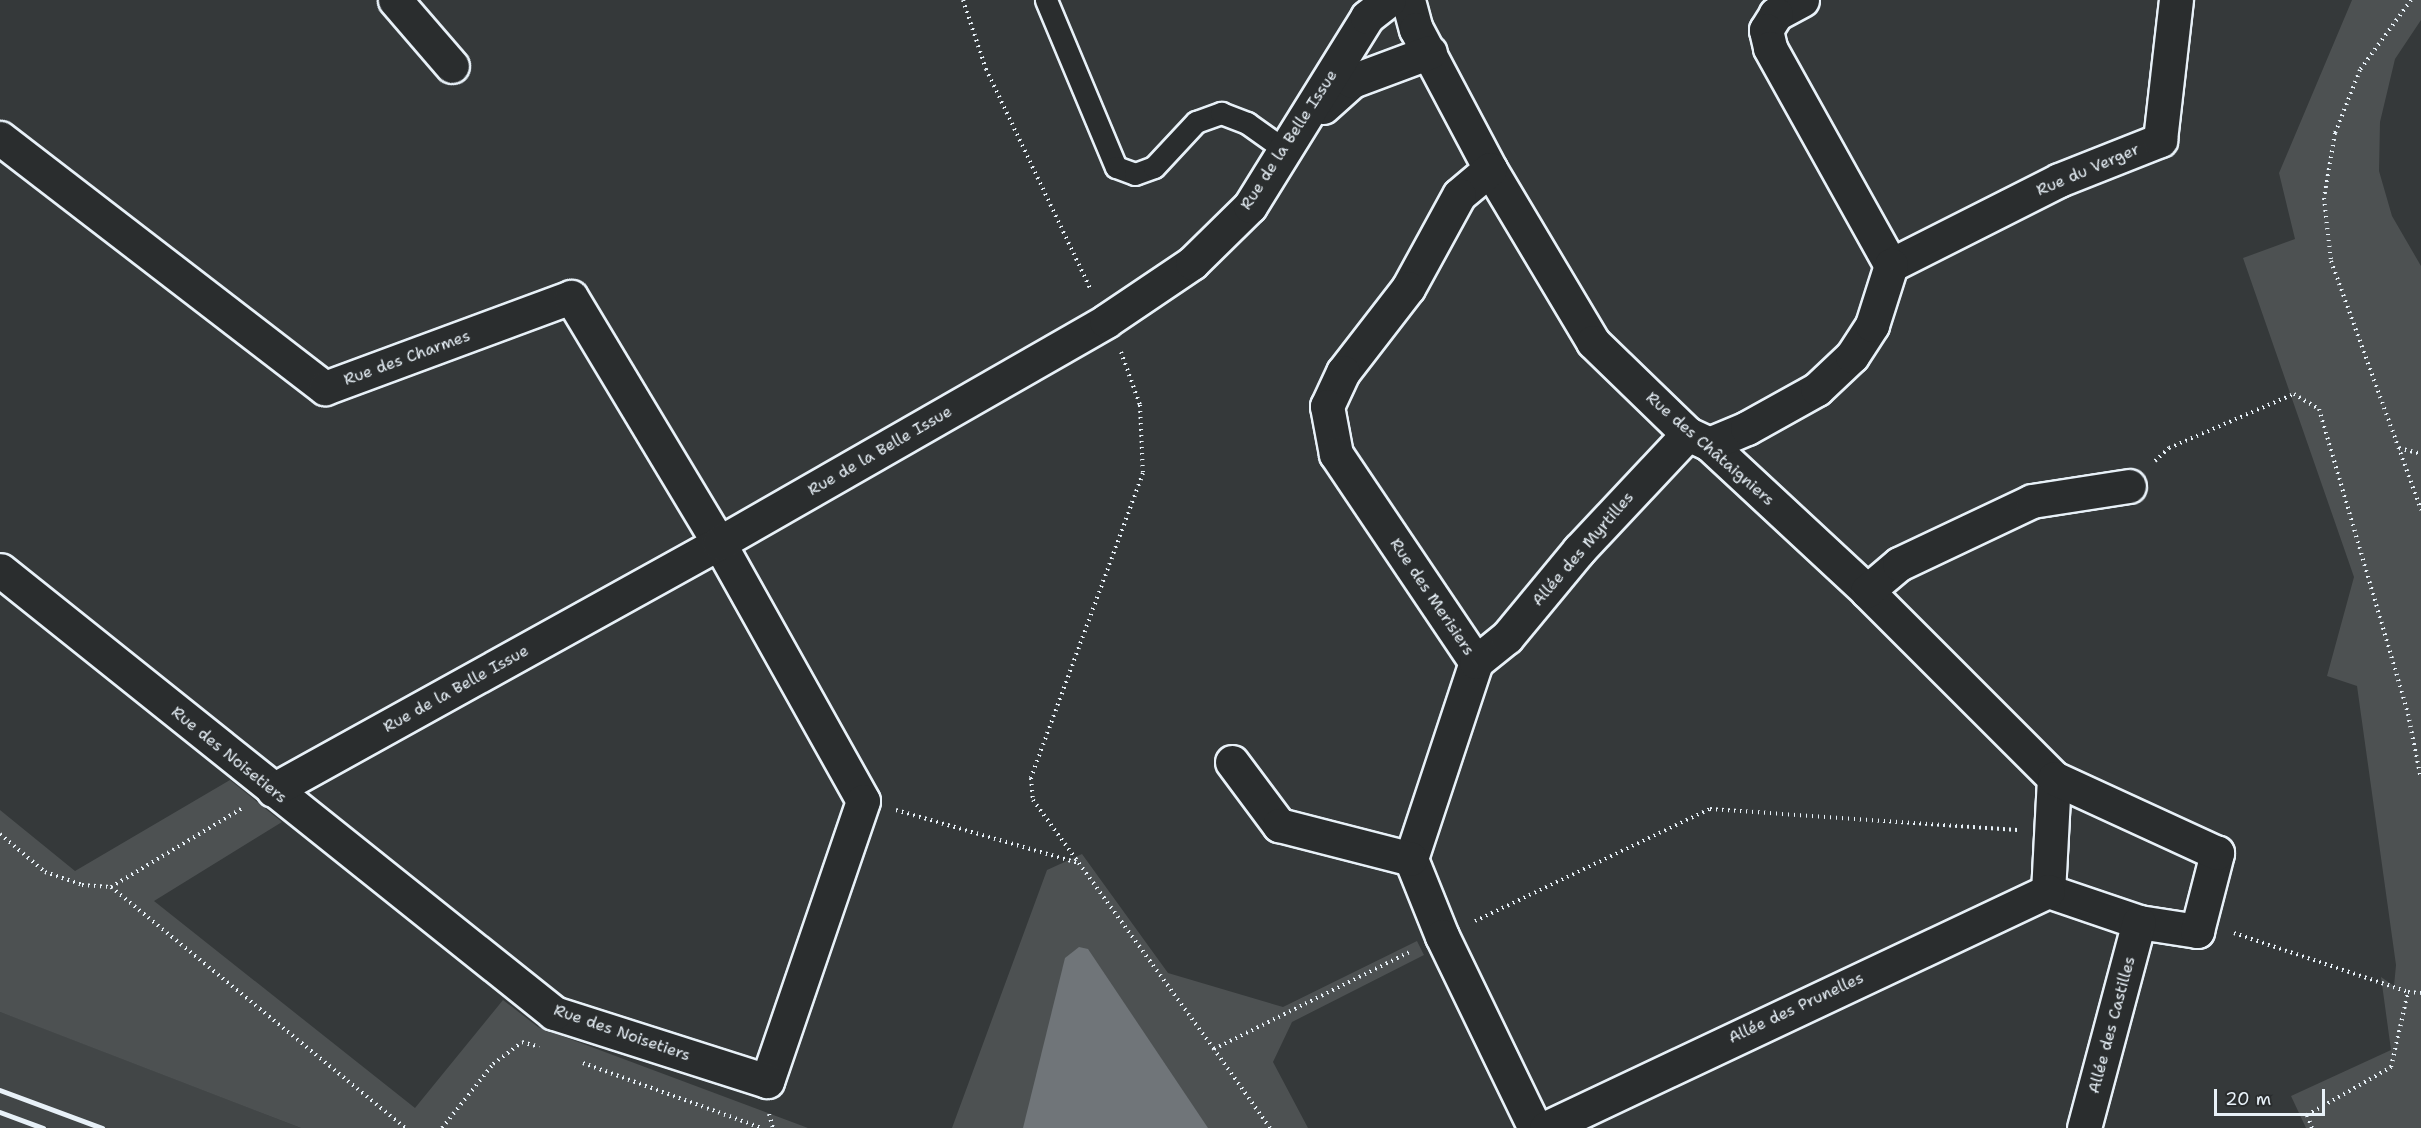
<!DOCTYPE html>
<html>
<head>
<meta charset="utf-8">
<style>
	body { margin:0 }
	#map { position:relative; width:2421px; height:1128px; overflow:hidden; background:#35393a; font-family:"Shantell Sans",sans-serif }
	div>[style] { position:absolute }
	.built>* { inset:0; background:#424647 }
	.green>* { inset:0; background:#4d5152 }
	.water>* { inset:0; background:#707579 }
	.path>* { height:4px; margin-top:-2px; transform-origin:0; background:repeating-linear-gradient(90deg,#e8f1f8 0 1.5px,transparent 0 6px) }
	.roads { filter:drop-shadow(2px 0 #e8f1f8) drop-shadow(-2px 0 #e8f1f8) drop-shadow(0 2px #e8f1f8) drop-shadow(0 -2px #e8f1f8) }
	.lane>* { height:21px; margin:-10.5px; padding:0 10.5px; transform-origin:10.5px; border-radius:10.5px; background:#2a2d2e }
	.street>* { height:33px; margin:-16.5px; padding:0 16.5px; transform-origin:16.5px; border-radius:16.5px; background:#2a2d2e }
	.rail>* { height:4.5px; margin:-2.25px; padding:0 2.25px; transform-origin:2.25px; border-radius:2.25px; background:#e8f1f8 }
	span { translate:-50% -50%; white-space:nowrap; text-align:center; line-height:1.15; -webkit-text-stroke:4.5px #2a2d2e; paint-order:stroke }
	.street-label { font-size:16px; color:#e8f1f8 }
	.scale { position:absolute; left:2214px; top:1089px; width:111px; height:27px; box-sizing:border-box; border:3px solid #e8f1f8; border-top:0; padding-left:8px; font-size:18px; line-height:21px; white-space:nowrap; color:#e8f1f8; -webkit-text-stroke:4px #2a2d2e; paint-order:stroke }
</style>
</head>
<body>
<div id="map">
	<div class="built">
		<i style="clip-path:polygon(0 1012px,14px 1017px,301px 1128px,0 1128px)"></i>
	</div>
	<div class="green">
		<i style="clip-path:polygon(2352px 0,2421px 0,2421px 20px,2395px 59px,2380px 122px,2379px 171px,2392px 216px,2421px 266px,2421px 1128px,2306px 1128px,2291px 1096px,2391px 1050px,2381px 977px,2394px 986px,2396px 965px,2357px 686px,2327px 676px,2354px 577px,2243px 258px,2295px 239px,2279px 173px)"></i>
		<i style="clip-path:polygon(230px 780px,282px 822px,154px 901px,415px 1108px,503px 1000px,538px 1027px,808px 1128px,301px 1128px,0 1012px,0 810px,75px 871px)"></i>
		<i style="clip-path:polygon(1082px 854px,1168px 973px,1283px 1007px,1417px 941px,1424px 955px,1292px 1022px,1273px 1062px,1308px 1128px,952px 1128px,1047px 870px)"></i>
	</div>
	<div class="water">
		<i style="clip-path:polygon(1079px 947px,1088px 949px,1208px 1128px,1023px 1128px,1065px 958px)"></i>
	</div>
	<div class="path">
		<i style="left:963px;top:0;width:73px;rotate:71.6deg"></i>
		<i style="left:986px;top:69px;width:242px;rotate:64.6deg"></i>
		<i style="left:2411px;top:0;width:87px;rotate:126.1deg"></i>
		<i style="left:2360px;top:70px;width:68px;rotate:111.6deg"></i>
		<i style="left:2335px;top:133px;width:66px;rotate:99.6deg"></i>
		<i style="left:2324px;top:198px;width:63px;rotate:83.7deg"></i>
		<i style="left:2331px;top:261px;width:265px;rotate:70.1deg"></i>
		<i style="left:1121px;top:352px;width:56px;rotate:70.3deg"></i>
		<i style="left:1140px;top:405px;width:68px;rotate:87.5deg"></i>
		<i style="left:1143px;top:473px;width:325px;rotate:110.2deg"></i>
		<i style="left:1031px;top:778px;width:22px;rotate:85deg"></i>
		<i style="left:1033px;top:800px;width:308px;rotate:54deg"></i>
		<i style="left:2399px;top:448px;width:23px;rotate:15deg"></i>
		<i style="left:2155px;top:461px;width:19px;rotate:-43deg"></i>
		<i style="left:2169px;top:448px;width:136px;rotate:-23.4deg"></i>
		<i style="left:2294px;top:394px;width:29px;rotate:31deg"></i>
		<i style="left:2319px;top:409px;width:318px;rotate:73.7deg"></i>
		<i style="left:2408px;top:714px;width:66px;rotate:78.7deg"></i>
		<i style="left:896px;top:810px;width:191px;rotate:16.2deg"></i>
		<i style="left:0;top:834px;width:59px;rotate:40.2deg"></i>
		<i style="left:45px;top:872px;width:39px;rotate:19deg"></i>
		<i style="left:82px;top:885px;width:29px;rotate:4deg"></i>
		<i style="left:111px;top:887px;width:380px;rotate:39.3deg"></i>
		<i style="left:111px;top:887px;width:152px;rotate:-31deg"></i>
		<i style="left:1475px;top:921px;width:260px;rotate:-25.5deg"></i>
		<i style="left:1710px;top:809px;width:308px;rotate:3.9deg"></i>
		<i style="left:2234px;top:933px;width:184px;rotate:18.7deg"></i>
		<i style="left:2408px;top:992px;width:13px;rotate:4deg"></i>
		<i style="left:583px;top:1063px;width:190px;rotate:20deg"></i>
		<i style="left:769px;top:1114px;width:15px;rotate:74deg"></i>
		<i style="left:442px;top:1128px;width:82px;rotate:-51.4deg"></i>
		<i style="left:493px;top:1064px;width:36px;rotate:-37deg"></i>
		<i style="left:522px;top:1042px;width:18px;rotate:16deg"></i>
		<i style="left:1270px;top:1128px;width:97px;rotate:-125.3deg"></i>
		<i style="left:1214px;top:1049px;width:220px;rotate:-26.4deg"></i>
		<i style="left:2312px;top:1128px;width:14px;rotate:-111deg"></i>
		<i style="left:2307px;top:1115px;width:97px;rotate:-29.7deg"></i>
		<i style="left:2391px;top:1067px;width:77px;rotate:-77.2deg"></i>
	</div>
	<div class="roads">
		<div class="lane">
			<i style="left:1046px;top:0;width:181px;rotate:67.3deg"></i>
			<i style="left:1116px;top:167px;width:20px;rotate:20deg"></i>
			<i style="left:1135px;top:174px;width:20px;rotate:-20deg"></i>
			<i style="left:1154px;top:167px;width:62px;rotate:-47deg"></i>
			<i style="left:1196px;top:122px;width:27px;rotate:-20deg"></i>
			<i style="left:1221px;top:113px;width:28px;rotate:21deg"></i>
			<i style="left:1247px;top:123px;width:47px;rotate:35.4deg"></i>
		</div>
		<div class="street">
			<i style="left:395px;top:0;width:87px;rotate:49.2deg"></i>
			<i style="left:1408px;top:0;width:30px;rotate:75deg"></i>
			<i style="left:1416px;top:29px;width:158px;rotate:62.1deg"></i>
			<i style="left:1490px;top:169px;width:201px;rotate:59.2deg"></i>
			<i style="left:1593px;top:342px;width:132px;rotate:44.1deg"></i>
			<i style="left:1688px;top:434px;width:23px;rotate:25deg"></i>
			<i style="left:1709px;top:444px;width:216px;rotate:42.9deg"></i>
			<i style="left:1867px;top:591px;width:264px;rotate:45deg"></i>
			<i style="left:2054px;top:778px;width:113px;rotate:93deg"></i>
			<i style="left:1802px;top:0;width:30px;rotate:152deg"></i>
			<i style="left:1776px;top:14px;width:19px;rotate:122deg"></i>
			<i style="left:1766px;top:30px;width:18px;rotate:77deg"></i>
			<i style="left:1770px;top:48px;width:248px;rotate:60.9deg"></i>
			<i style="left:1891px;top:265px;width:188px;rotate:-26.8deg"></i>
			<i style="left:2059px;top:180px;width:109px;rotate:-21.6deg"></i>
			<i style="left:2160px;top:140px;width:141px;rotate:-83.5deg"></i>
			<i style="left:1323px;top:107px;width:39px;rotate:-42deg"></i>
			<i style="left:1352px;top:81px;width:83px;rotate:-20.4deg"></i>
			<i style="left:0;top:138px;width:410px;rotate:37.6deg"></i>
			<i style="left:325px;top:388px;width:262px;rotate:-20.3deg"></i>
			<i style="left:571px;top:297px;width:287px;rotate:59deg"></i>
			<i style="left:719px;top:543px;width:295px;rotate:60.8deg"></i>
			<i style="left:863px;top:801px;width:296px;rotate:108.9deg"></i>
			<i style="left:767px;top:1081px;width:224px;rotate:-162.3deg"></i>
			<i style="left:554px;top:1013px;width:709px;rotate:-141.35deg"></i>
			<i style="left:1490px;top:169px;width:40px;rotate:140deg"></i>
			<i style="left:1459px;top:195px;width:106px;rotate:118.7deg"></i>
			<i style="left:1408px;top:288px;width:106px;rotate:127.7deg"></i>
			<i style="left:1343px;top:372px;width:38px;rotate:115deg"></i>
			<i style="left:1327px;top:406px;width:49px;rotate:79.4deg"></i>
			<i style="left:1336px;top:454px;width:251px;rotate:56.1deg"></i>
			<i style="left:1476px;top:662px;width:207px;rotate:108.3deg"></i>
			<i style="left:1411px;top:859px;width:83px;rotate:68.1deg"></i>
			<i style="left:1442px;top:936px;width:213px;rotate:64.2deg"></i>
			<i style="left:1709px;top:444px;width:41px;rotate:-22.8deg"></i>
			<i style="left:1747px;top:428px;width:80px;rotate:-29.1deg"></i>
			<i style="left:1817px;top:389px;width:48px;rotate:-43.3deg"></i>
			<i style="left:1852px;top:356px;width:37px;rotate:-57deg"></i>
			<i style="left:1872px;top:325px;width:63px;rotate:-72.4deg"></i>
			<i style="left:1867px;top:591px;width:42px;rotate:-40.2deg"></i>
			<i style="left:1899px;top:564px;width:147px;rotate:-25.3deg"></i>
			<i style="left:2032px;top:501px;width:98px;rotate:-8.8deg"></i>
			<i style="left:1476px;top:662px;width:40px;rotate:-39deg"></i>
			<i style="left:1507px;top:637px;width:113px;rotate:-50.4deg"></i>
			<i style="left:1579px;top:550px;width:159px;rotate:-46.8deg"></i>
			<i style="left:1232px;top:762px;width:79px;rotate:53.3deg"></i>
			<i style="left:1279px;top:825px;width:136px;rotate:14.4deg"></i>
			<i style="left:273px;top:790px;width:510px;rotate:-28.98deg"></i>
			<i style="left:719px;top:543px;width:446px;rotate:-29.8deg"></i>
			<i style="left:1106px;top:321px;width:104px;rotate:-34deg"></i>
			<i style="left:1192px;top:263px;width:81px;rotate:-44.5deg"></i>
			<i style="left:1250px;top:206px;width:222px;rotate:-58.2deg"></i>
			<i style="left:1367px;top:17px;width:28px;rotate:-38deg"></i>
			<i style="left:2048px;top:891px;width:96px;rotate:18.8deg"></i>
			<i style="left:2139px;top:922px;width:59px;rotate:8.8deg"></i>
			<i style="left:2197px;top:931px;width:81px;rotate:-75.6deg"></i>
			<i style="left:2217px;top:853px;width:179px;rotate:-155.3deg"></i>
			<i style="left:1546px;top:1128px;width:555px;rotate:-25.27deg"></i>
			<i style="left:2084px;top:1128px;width:213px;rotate:-75.1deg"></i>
		</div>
	</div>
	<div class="rail">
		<i style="left:0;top:1090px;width:109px;rotate:20.4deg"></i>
		<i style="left:0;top:1112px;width:46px;rotate:20.4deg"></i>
	</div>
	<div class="street-label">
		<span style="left:1289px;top:140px;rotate:-57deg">Rue de la Belle Issue</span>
		<span style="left:2088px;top:170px;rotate:-23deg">Rue du Verger</span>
		<span style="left:407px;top:358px;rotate:-20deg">Rue des Charmes</span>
		<span style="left:1710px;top:449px;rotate:41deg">Rue des Châtaigniers</span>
		<span style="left:880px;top:451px;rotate:-30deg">Rue de la Belle Issue</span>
		<span style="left:1583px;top:549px;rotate:-49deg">Allée des Myrtilles</span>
		<span style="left:1432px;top:597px;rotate:56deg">Rue des Merisiers</span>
		<span style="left:456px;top:689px;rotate:-29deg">Rue de la Belle Issue</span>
		<span style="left:229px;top:755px;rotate:39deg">Rue des Noisetiers</span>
		<span style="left:1796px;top:1008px;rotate:-25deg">Allée des Prunelles</span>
		<span style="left:2112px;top:1025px;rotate:-75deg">Allée des Castilles</span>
		<span style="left:622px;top:1033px;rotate:19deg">Rue des Noisetiers</span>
	</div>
	<div class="scale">20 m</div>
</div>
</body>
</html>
